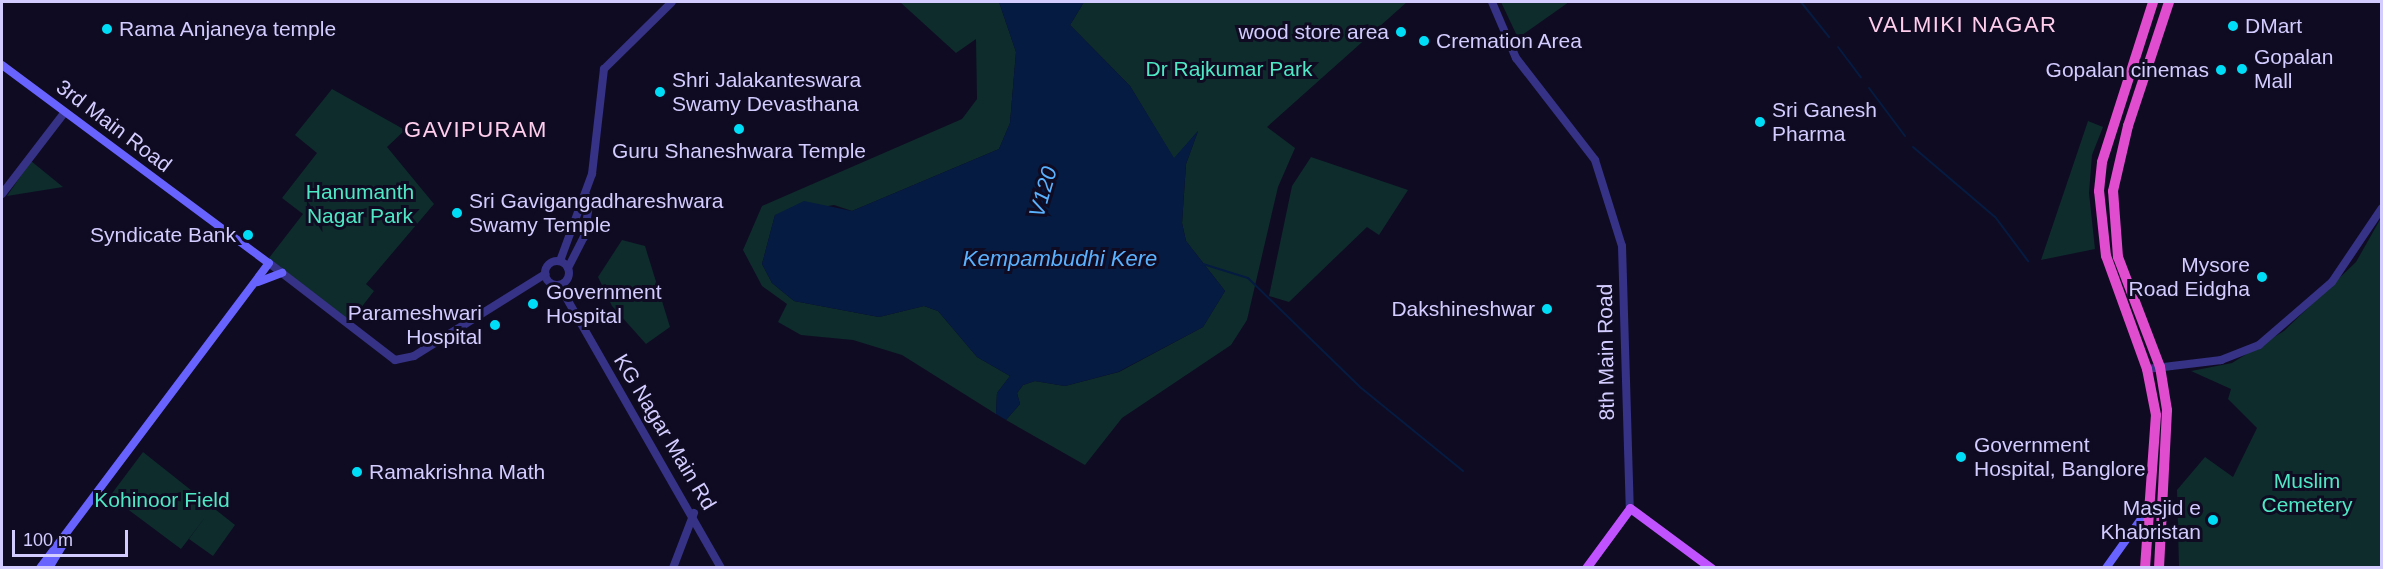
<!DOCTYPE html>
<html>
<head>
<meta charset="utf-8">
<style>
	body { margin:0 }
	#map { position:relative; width:2383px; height:569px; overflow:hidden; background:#0f0b22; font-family:Helvetica,sans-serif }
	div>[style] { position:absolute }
	.green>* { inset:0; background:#0e2c2c }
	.water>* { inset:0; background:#051b41 }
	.stream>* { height:2px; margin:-1px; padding:0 1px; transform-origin:1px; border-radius:1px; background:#051b41 }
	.tertiary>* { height:8px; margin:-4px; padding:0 4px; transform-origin:4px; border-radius:4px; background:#363285 }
	.tertiary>.ring { margin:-4px; padding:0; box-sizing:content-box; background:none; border:8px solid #363285; border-radius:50% }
	.secondary>* { height:8px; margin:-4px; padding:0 4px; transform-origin:4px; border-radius:4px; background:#6863ff }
	.primary>* { height:9px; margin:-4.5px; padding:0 4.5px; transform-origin:4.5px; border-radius:4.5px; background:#c053ff }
	.trunk>* { height:10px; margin:-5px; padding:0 5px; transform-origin:5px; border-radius:5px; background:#e04dce }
	.dots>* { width:16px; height:16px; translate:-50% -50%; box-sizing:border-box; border:3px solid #0f0b22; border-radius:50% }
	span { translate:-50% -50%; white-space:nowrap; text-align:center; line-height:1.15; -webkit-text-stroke:6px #0f0b22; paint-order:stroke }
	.poi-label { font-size:21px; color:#d3ccff }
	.left { translate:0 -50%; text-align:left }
	.right { translate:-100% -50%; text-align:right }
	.park-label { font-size:21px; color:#4ee9c4 }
	.street-label { font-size:21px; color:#d3ccff }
	.neighbourhood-label { font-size:22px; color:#ffceed; letter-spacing:1.5px }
	.water-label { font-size:22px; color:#5ab2ff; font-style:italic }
	.frame { position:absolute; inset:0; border:3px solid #d3ccff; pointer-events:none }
	.scale { position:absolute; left:12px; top:530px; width:116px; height:27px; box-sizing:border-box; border:3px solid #d3ccff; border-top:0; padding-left:8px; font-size:18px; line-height:21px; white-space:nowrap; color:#d3ccff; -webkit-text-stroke:4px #0f0b22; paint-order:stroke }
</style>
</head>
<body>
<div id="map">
	<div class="green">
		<i style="clip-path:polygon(900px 2px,999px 2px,1016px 52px,1010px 123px,999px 149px,852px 211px,834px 205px,775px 215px,762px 264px,772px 283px,794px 301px,879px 317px,924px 306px,938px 311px,977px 357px,1010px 376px,997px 393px,996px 414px,902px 355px,853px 340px,801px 335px,778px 322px,787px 304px,762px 286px,743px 250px,762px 206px,962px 119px,977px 99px,976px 39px,956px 53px)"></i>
		<i style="clip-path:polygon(1084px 2px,1407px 2px,1267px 127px,1295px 148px,1278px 187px,1247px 320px,1231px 345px,1122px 418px,1085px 465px,1006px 420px,1020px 404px,1017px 393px,1023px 385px,1035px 381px,1065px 386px,1119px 372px,1203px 327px,1225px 291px,1186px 241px,1182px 223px,1186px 164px,1198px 131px,1174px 159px,1130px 86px,1070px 25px)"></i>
		<i style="clip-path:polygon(1501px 2px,1569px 2px,1518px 38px)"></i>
		<i style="clip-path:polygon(332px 89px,405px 130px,387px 147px,434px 204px,366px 284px,374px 291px,350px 322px,269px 258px,303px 214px,282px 198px,317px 153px,295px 135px)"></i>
		<i style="clip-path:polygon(2088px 121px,2103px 127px,2092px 155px,2089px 193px,2095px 249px,2041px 260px)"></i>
		<i style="clip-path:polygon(1311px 157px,1408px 190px,1379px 235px,1367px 227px,1289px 302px,1269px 296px,1292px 186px)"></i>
		<i style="clip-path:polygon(31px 161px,63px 187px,7px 196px)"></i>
		<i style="clip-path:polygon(2381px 218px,2381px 567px,2179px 567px,2177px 490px,2205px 457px,2233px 477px,2257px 428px,2228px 399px,2231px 389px,2191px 371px,2232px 363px,2284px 331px,2356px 262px)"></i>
		<i style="clip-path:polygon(622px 240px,645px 246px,670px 327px,646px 344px,612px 306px,598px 277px)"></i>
		<i style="clip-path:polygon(143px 452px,235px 525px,213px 556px,189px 539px,206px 516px,181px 549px,110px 496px)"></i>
	</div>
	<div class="water">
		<i style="clip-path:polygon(999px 2px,1084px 2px,1070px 25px,1130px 86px,1174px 158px,1198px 131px,1186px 164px,1182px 223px,1186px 241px,1225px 291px,1203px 327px,1118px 372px,1065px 386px,1035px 381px,1023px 385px,1017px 393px,1020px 404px,1006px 420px,996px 414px,997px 393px,1010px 376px,977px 357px,938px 311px,924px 306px,879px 317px,794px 301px,772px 283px,762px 264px,775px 215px,804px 201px,852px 211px,999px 149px,1010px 123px,1016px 52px)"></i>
	</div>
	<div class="stream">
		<i style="left:1801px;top:2px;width:45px;rotate:51.3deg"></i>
		<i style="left:1838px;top:47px;width:38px;rotate:53deg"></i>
		<i style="left:1869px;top:88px;width:60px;rotate:53.1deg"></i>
		<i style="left:1913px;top:147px;width:109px;rotate:40.5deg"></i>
		<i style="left:1996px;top:218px;width:54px;rotate:53.3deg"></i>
		<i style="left:1203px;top:264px;width:47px;rotate:17.3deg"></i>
		<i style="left:1248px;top:278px;width:156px;rotate:44.2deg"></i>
		<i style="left:1360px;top:387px;width:133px;rotate:39.2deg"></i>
	</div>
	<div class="tertiary">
		<i style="left:1492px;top:2px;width:61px;rotate:66.8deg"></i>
		<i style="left:1516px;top:58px;width:129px;rotate:52.2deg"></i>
		<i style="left:1595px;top:160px;width:90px;rotate:72.6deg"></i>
		<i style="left:1622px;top:246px;width:262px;rotate:88.3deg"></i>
		<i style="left:2px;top:194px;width:103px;rotate:-52.5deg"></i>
		<i class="ring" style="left:545px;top:261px;width:16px;height:16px"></i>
		<i style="left:560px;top:261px;width:93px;rotate:-69.8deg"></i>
		<i style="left:592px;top:174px;width:106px;rotate:-83.5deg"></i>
		<i style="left:604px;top:69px;width:95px;rotate:-44.6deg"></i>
		<i style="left:269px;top:263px;width:159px;rotate:37.6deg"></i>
		<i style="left:395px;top:360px;width:19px;rotate:-12deg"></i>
		<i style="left:414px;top:356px;width:155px;rotate:-32deg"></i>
		<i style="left:568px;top:268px;width:35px;rotate:-63deg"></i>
		<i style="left:584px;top:237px;width:36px;rotate:-81deg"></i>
		<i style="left:590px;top:201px;width:7px;rotate:-124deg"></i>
		<i style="left:559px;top:285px;width:326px;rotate:60.2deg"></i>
		<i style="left:2147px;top:369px;width:75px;rotate:-6.9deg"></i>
		<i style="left:2221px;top:360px;width:41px;rotate:-21.5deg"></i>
		<i style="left:2259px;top:345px;width:96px;rotate:-40.8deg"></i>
		<i style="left:2332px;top:282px;width:89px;rotate:-56deg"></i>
		<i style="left:673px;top:568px;width:59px;rotate:-69.1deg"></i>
	</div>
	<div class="secondary">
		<i style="left:2px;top:65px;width:332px;rotate:36.6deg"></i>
		<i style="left:269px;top:263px;width:381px;rotate:126.9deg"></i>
		<i style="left:258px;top:282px;width:26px;rotate:-21deg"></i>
		<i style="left:49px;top:568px;width:31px;rotate:-59deg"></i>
		<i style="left:2106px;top:568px;width:69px;rotate:-54.5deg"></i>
	</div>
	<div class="primary">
		<i style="left:1586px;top:568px;width:74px;rotate:-53.7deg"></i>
		<i style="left:1630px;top:508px;width:101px;rotate:36.5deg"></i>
	</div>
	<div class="trunk">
		<i style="left:2145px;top:568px;width:153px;rotate:-85.9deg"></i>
		<i style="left:2156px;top:415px;width:47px;rotate:-101.1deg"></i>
		<i style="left:2147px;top:369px;width:120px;rotate:-109.9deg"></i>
		<i style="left:2106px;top:256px;width:65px;rotate:-96.1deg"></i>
		<i style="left:2099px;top:191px;width:29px;rotate:-84deg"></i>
		<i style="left:2102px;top:162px;width:168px;rotate:-72.3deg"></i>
		<i style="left:2159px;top:568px;width:158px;rotate:-87.1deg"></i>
		<i style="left:2167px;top:410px;width:44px;rotate:-99.2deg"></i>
		<i style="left:2160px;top:367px;width:118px;rotate:-110.9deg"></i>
		<i style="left:2118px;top:257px;width:66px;rotate:-94.3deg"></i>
		<i style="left:2113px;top:191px;width:67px;rotate:-77deg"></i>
		<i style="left:2128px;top:126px;width:131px;rotate:-71.7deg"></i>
	</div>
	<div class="dots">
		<i style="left:2233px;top:26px;background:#00ddf7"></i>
		<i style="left:107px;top:29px;background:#00ddf7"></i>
		<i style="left:1401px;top:32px;background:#00ddf7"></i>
		<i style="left:1424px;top:41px;background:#00ddf7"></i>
		<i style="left:2242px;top:69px;background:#00ddf7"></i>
		<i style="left:2221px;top:70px;background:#00ddf7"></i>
		<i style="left:660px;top:92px;background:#00ddf7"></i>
		<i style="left:1760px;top:122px;background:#00ddf7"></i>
		<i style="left:739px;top:129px;background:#00ddf7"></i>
		<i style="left:457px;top:213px;background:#00ddf7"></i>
		<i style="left:248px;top:235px;background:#00ddf7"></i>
		<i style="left:2262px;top:277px;background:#00ddf7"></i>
		<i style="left:533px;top:304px;background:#00ddf7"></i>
		<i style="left:1547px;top:309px;background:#00ddf7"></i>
		<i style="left:495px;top:325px;background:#00ddf7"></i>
		<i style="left:1961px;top:457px;background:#00ddf7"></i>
		<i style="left:357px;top:472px;background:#00ddf7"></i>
		<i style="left:2213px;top:520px;background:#00ddf7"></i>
	</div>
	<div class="poi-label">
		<span class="left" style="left:2245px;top:26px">DMart</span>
		<span class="left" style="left:119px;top:29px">Rama Anjaneya temple</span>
		<span class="right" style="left:1389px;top:32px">wood store area</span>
		<span class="left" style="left:1436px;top:41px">Cremation Area</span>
		<span class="left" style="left:2254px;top:69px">Gopalan<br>Mall</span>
		<span class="right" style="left:2209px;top:70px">Gopalan cinemas</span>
		<span class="left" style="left:672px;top:92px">Shri Jalakanteswara<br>Swamy Devasthana</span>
		<span class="left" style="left:1772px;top:122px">Sri Ganesh<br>Pharma</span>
		<span style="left:739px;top:151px">Guru Shaneshwara Temple</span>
		<span class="left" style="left:469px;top:213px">Sri Gavigangadhareshwara<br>Swamy Temple</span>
		<span class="right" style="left:236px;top:235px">Syndicate Bank</span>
		<span class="right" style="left:2250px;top:277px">Mysore<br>Road Eidgha</span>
		<span class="left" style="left:546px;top:304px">Government<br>Hospital</span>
		<span class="right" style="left:1535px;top:309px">Dakshineshwar</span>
		<span class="right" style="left:482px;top:325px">Parameshwari<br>Hospital</span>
		<span class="left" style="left:1974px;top:457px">Government<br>Hospital, Banglore</span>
		<span class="left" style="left:369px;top:472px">Ramakrishna Math</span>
		<span class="right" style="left:2201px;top:520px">Masjid e<br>Khabristan</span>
	</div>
	<div class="park-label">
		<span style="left:1229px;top:69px">Dr Rajkumar Park</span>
		<span style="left:360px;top:204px">Hanumanth<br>Nagar Park</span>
		<span style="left:2307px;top:493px">Muslim<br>Cemetery</span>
		<span style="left:162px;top:500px">Kohinoor Field</span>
	</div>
	<div class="street-label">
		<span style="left:114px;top:126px;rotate:37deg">3rd Main Road</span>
		<span style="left:1606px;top:352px;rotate:-91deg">8th Main Road</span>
		<span style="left:665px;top:432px;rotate:59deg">KG Nagar Main Rd</span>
	</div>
	<div class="neighbourhood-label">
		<span style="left:1963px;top:25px">VALMIKI NAGAR</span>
		<span style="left:476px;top:130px">GAVIPURAM</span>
	</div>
	<div class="water-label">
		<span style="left:1043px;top:192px;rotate:-74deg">V120</span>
		<span style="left:1060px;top:259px">Kempambudhi Kere</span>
	</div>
	<div class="frame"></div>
	<div class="scale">100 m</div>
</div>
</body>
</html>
